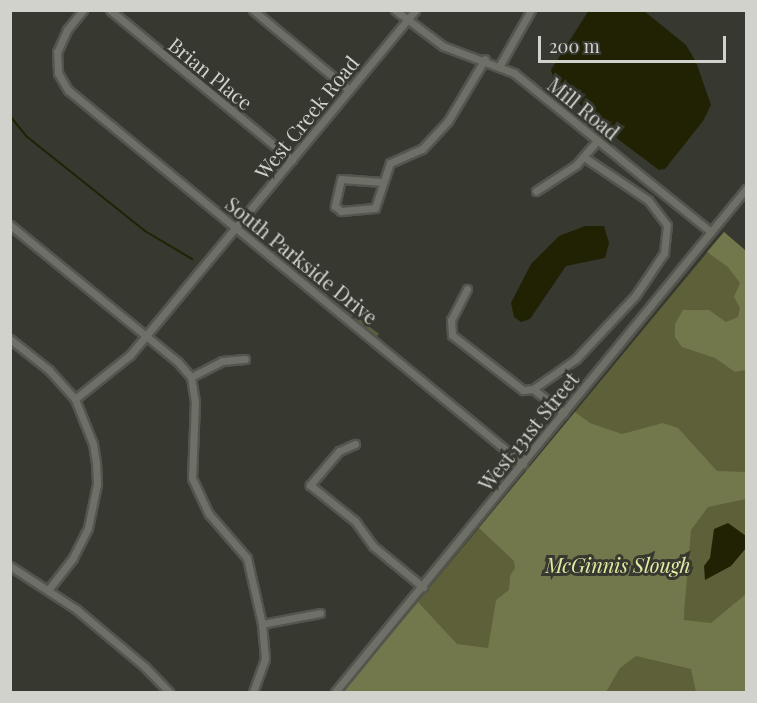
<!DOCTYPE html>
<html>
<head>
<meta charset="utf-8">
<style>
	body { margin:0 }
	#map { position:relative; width:757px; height:703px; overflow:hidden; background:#373830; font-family:"Playfair Display",serif }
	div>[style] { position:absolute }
	.green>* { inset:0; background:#5d6038 }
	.forest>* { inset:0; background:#73774c }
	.water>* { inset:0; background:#202203 }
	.stream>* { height:2px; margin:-1px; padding:0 1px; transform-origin:1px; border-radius:1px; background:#202203 }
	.roads { filter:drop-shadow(2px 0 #54554e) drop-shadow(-2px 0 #54554e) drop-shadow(0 2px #54554e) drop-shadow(0 -2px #54554e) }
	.minor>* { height:7px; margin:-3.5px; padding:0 3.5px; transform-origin:3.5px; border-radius:3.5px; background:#6e6f66 }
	span { translate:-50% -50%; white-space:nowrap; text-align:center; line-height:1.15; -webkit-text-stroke:6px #373830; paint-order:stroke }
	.street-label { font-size:20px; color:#d1d2cc }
	.park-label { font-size:20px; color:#e4eba3; font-style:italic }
	.frame { position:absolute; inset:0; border:12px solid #d1d2cc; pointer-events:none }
	.scale { position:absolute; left:538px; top:36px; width:188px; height:27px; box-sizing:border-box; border:3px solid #d1d2cc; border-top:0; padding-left:8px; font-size:18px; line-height:21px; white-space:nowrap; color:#d1d2cc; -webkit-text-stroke:4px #373830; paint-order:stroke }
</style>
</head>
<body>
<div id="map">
	<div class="green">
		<i style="clip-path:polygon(724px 232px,746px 251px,746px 692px,343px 692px)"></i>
		<i style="clip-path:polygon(345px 308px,379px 334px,375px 338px,342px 311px)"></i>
	</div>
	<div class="forest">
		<i style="clip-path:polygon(724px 232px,746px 251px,746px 370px,735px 372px,715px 358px,682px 347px,675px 337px,675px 324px,683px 310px,709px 310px,726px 322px,738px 317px,740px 308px,734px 297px,740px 283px,728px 267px,707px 252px)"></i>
		<i style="clip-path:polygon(575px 412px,590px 423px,622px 434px,663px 423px,678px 428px,717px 471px,746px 472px,746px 499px,708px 507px,691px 530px,684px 613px,684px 620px,711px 623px,746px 594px,746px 692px,696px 692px,691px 669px,636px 656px,620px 668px,606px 692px,343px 692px,418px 602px,457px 644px,488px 648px,496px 600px,509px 590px,510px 576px,515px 568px,514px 561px,479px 528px)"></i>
	</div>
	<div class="water">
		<i style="clip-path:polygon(589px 10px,644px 11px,686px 45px,696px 62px,711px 105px,703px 121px,665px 169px,659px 170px,619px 140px,554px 81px,551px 70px)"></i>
		<i style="clip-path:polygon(585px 226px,604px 226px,609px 243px,605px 258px,566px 266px,530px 319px,521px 322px,514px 317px,511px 303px,531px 264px,559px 236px)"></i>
		<i style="clip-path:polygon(728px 523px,746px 536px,746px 548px,731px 566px,705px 580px,704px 566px,710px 558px,714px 529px)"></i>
	</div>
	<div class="stream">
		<i style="left:10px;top:116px;width:26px;rotate:51deg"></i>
		<i style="left:26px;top:136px;width:152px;rotate:38.6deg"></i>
		<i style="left:145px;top:231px;width:55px;rotate:30.8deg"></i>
	</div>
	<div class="roads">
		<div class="minor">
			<i style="left:83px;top:10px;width:26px;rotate:129deg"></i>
			<i style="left:67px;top:30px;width:24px;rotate:114deg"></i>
			<i style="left:57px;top:52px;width:21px;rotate:87deg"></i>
			<i style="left:58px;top:73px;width:20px;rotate:60deg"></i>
			<i style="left:68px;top:90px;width:589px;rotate:39.42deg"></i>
			<i style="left:110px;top:10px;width:236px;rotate:39.5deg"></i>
			<i style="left:253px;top:10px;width:125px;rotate:39.8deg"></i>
			<i style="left:395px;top:10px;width:60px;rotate:36.9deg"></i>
			<i style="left:443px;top:46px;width:76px;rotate:20.8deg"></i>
			<i style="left:514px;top:73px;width:253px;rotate:38.9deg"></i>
			<i style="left:500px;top:65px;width:63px;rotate:-60.6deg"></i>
			<i style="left:383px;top:182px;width:42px;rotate:-175.9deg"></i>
			<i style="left:341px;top:179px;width:28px;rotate:103deg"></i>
			<i style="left:335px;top:206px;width:8px;rotate:40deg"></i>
			<i style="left:341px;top:211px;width:34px;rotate:-5deg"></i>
			<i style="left:375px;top:208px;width:47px;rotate:-71.6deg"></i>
			<i style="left:390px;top:163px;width:35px;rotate:-24deg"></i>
			<i style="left:422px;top:149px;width:38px;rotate:-47deg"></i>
			<i style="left:448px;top:121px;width:72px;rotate:-59.2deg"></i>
			<i style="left:536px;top:191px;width:48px;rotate:-33deg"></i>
			<i style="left:576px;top:165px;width:33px;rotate:-49deg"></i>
			<i style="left:10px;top:225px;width:217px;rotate:39.2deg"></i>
			<i style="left:178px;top:362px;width:20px;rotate:49deg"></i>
			<i style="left:191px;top:377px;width:24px;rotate:81deg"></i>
			<i style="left:195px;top:401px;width:77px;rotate:92.2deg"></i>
			<i style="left:192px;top:478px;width:40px;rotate:65deg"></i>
			<i style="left:209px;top:514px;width:58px;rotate:49.2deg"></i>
			<i style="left:247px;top:558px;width:68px;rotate:77.2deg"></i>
			<i style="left:262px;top:624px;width:35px;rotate:85deg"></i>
			<i style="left:265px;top:659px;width:35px;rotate:110deg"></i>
			<i style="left:467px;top:289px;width:35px;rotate:117deg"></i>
			<i style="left:451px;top:320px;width:15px;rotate:86deg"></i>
			<i style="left:452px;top:335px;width:90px;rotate:37.8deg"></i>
			<i style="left:523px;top:390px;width:10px;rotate:-6deg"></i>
			<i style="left:533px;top:389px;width:52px;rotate:-34.9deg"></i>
			<i style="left:576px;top:359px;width:86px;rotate:-46.9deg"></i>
			<i style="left:635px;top:296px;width:52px;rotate:-56deg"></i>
			<i style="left:664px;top:253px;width:28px;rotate:-84deg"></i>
			<i style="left:667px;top:225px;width:31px;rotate:-127deg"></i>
			<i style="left:648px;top:200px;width:77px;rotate:-146.1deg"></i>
			<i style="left:10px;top:339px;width:50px;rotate:38.5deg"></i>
			<i style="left:49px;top:370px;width:39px;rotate:48deg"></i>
			<i style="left:75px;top:399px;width:48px;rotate:68.2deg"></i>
			<i style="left:93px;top:444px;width:19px;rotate:81deg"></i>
			<i style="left:96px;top:463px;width:21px;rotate:87deg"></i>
			<i style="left:97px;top:484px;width:45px;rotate:101.6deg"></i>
			<i style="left:88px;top:528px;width:34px;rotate:117deg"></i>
			<i style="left:73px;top:558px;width:41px;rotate:128deg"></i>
			<i style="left:191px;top:377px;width:35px;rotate:-27deg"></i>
			<i style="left:222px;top:361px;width:23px;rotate:-5deg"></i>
			<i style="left:533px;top:389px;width:39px;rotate:38deg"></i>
			<i style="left:75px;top:399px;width:70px;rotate:-38.7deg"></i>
			<i style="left:130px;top:355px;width:447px;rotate:-50.4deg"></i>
			<i style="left:355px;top:444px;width:17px;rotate:156deg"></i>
			<i style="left:339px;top:451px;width:45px;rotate:130.5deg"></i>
			<i style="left:310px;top:485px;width:58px;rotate:38.7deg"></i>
			<i style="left:355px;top:521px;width:31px;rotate:54deg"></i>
			<i style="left:373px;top:546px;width:65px;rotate:39.4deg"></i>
			<i style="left:10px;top:566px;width:79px;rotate:33.1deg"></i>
			<i style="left:76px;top:609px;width:90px;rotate:40deg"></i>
			<i style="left:145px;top:667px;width:35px;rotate:46deg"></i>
			<i style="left:262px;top:624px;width:59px;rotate:-10.7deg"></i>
			<i style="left:335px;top:692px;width:650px;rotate:-50.75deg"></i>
		</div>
	</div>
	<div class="street-label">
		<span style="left:211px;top:73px;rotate:39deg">Brian Place</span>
		<span style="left:584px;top:108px;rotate:39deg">Mill Road</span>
		<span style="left:306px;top:117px;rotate:-51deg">West Creek Road</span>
		<span style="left:302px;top:260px;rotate:39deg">South Parkside Drive</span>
		<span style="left:528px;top:431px;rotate:-51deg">West 131st Street</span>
	</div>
	<div class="park-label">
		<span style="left:618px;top:564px">McGinnis Slough</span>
	</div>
	<div class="frame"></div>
	<div class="scale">200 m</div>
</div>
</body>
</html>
